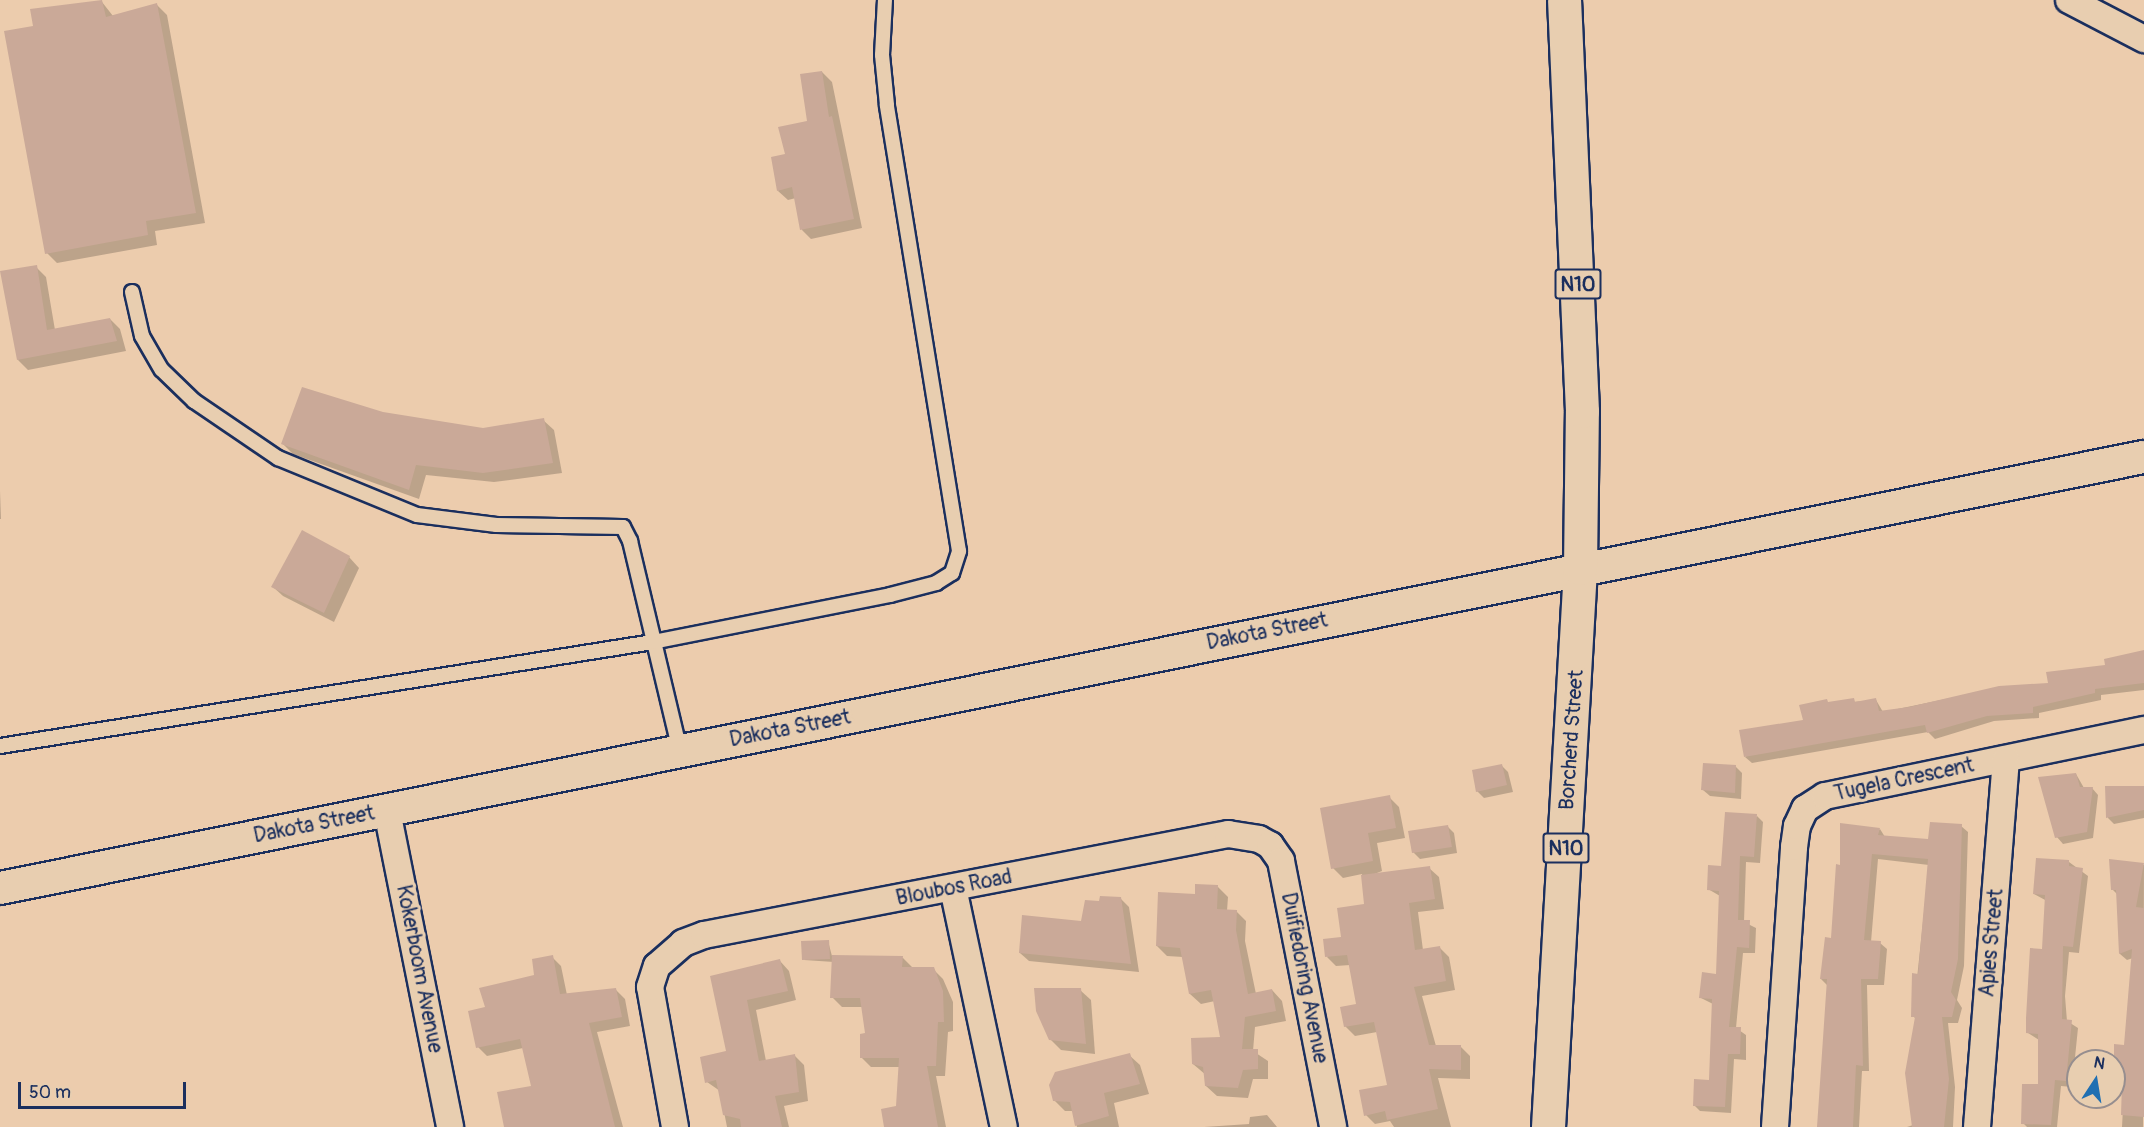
<!DOCTYPE html>
<html>
<head>
<meta charset="utf-8">
<style>
	body { margin:0 }
	#map { position:relative; width:2144px; height:1127px; overflow:hidden; background:#ecccad; font-family:Pangolin,sans-serif }
	div>[style] { position:absolute }
	.shadow>* { inset:0; background:#0003 }
	.building>* { inset:0; background:#caa998 }
	.roads { filter:drop-shadow(2px 0 #1b2f5e) drop-shadow(-2px 0 #1b2f5e) drop-shadow(0 2px #1b2f5e) drop-shadow(0 -2px #1b2f5e) }
	.service>* { height:14px; margin:-7px; padding:0 7px; transform-origin:7px; border-radius:7px; background:#e8ceb0 }
	.minor>* { height:26px; margin:-13px; padding:0 13px; transform-origin:13px; border-radius:13px; background:#e8ceb0 }
	.tertiary>* { height:32px; margin:-16px; padding:0 16px; transform-origin:16px; border-radius:16px; background:#e8ceb0 }
	.trunk>* { height:33px; margin:-16.5px; padding:0 16.5px; transform-origin:16.5px; border-radius:16.5px; background:#e8ceb0 }
	span { translate:-50% -50%; white-space:nowrap; text-align:center; line-height:1.15; -webkit-text-stroke:6px #e8ceb0; paint-order:stroke }
	.shield-label span { padding:2px 4px; background:#e8ceb0; border:2px solid; border-radius:4px; -webkit-text-stroke-width:0 }
	.shield-label { font-size:20px; color:#1b2f5e; font-weight:700 }
	.street-label { font-size:21px; color:#1b2f5e }
	.north { position:absolute; left:2066px; top:1049px; width:60px; height:60px; box-sizing:border-box; background:#e8ceb0; border:2px solid #968e8f; border-radius:50%; rotate:12deg; font-size:16px; font-weight:700; line-height:24px; text-align:center; color:#1b2f5e }
	.north::after { content:''; display:block; margin:auto; width:21px; height:27px; background:#1f6fb2; clip-path:polygon(50% 0,100% 100%,50% 72%,0 100%) }
	.scale { position:absolute; left:18px; top:1082px; width:168px; height:27px; box-sizing:border-box; border:3px solid #1b2f5e; border-top:0; padding-left:8px; font-size:18px; line-height:21px; white-space:nowrap; color:#1b2f5e; -webkit-text-stroke:4px #e8ceb0; paint-order:stroke }
</style>
</head>
<body>
<div id="map">
	<div class="shadow">
		<i style="clip-path:polygon(102px 2px,113px 16px,157px 5px,167px 15px,205px 223px,155px 231px,157px 245px,57px 263px,47px 253px,34px 27px)"></i>
		<i style="clip-path:polygon(822px 72px,832px 82px,862px 228px,811px 239px,802px 230px,796px 198px,788px 200px,778px 191px,808px 122px)"></i>
		<i style="clip-path:polygon(36px 267px,46px 277px,55px 330px,110px 319px,120px 329px,126px 351px,28px 370px,18px 360px)"></i>
		<i style="clip-path:polygon(382px 413px,483px 430px,543px 420px,554px 430px,562px 473px,494px 482px,426px 475px,419px 499px,293px 454px,283px 444px)"></i>
		<i style="clip-path:polygon(0 491px,1px 519px,0 519px)"></i>
		<i style="clip-path:polygon(349px 557px,359px 568px,334px 622px,283px 596px,272px 586px)"></i>
		<i style="clip-path:polygon(2144px 653px,2144px 690px,2101px 695px,2101px 700px,2039px 713px,2039px 718px,1994px 721px,1935px 739px,1928px 732px,1752px 763px,1745px 757px,1829px 704px,1876px 700px,1883px 712px,1999px 688px,2050px 685px)"></i>
		<i style="clip-path:polygon(1502px 766px,1508px 772px,1513px 792px,1484px 798px,1477px 791px)"></i>
		<i style="clip-path:polygon(1735px 766px,1742px 773px,1741px 799px,1710px 796px,1703px 790px)"></i>
		<i style="clip-path:polygon(2076px 774px,2084px 788px,2092px 788px,2098px 795px,2093px 838px,2063px 844px,2057px 837px)"></i>
		<i style="clip-path:polygon(2106px 788px,2144px 788px,2144px 818px,2114px 824px,2108px 818px)"></i>
		<i style="clip-path:polygon(1389px 797px,1399px 807px,1405px 838px,1377px 843px,1382px 871px,1372px 875px,1429px 868px,1439px 877px,1444px 909px,1418px 912px,1423px 950px,1439px 947px,1449px 957px,1455px 990px,1422px 996px,1436px 1046px,1460px 1046px,1470px 1056px,1470px 1079px,1438px 1078px,1451px 1127px,1394px 1127px,1390px 1121px,1375px 1124px,1366px 1115px,1389px 1086px,1377px 1032px,1355px 1036px,1345px 1026px,1358px 1005px,1350px 965px,1336px 966px,1327px 957px,1366px 905px,1362px 874px,1343px 878px,1333px 868px)"></i>
		<i style="clip-path:polygon(1757px 816px,1763px 822px,1760px 863px,1746px 862px,1744px 922px,1756px 928px,1755px 953px,1743px 953px,1736px 1028px,1746px 1035px,1746px 1060px,1734px 1059px,1731px 1113px,1700px 1111px,1694px 1105px,1711px 1082px,1713px 1004px,1701px 998px,1717px 975px,1720px 896px,1708px 889px)"></i>
		<i style="clip-path:polygon(1961px 826px,1968px 832px,1964px 966px,1957px 1000px,1962px 1008px,1958px 1023px,1948px 1023px,1955px 1087px,1953px 1127px,1907px 1127px,1913px 1125px,1916px 1019px,1913px 1016px,1929px 865px,1878px 859px,1871px 942px,1880px 943px,1887px 949px,1884px 985px,1867px 985px,1869px 1071px,1862px 1071px,1859px 1127px,1819px 1127px,1828px 986px,1821px 979px,1832px 939px,1841px 867px,1880px 829px,1885px 837px,1929px 840px)"></i>
		<i style="clip-path:polygon(1448px 827px,1454px 833px,1457px 853px,1420px 859px,1413px 852px)"></i>
		<i style="clip-path:polygon(2110px 861px,2144px 865px,2143px 1127px,2122px 1127px,2124px 1088px,2114px 1082px,2115px 1046px,2126px 1047px,2133px 958px,2127px 960px,2120px 954px,2118px 895px,2112px 889px)"></i>
		<i style="clip-path:polygon(2069px 862px,2088px 876px,2079px 953px,2069px 952px,2065px 996px,2067px 1021px,2078px 1028px,2072px 1087px,2061px 1086px,2057px 1127px,2027px 1127px,2023px 1123px,2039px 1086px,2039px 1040px,2028px 1033px,2043px 951px,2047px 901px,2034px 894px)"></i>
		<i style="clip-path:polygon(1218px 887px,1228px 897px,1227px 911px,1236px 911px,1246px 921px,1245px 941px,1256px 994px,1272px 990px,1282px 1001px,1286px 1021px,1255px 1027px,1253px 1051px,1268px 1061px,1268px 1079px,1253px 1079px,1248px 1098px,1217px 1096px,1206px 1086px,1206px 1075px,1193px 1064px,1222px 1038px,1215px 1001px,1201px 1004px,1190px 994px,1183px 957px,1167px 956px,1157px 946px,1196px 896px)"></i>
		<i style="clip-path:polygon(1120px 898px,1129px 907px,1139px 972px,1029px 961px,1020px 953px,1082px 923px,1101px 903px)"></i>
		<i style="clip-path:polygon(828px 941px,832px 956px,903px 958px,913px 968px,933px 969px,943px 979px,953px 1002px,953px 1031px,948px 1032px,945px 1076px,936px 1076px,946px 1127px,886px 1127px,897px 1107px,900px 1067px,871px 1067px,861px 1057px,867px 1034px,863px 1007px,842px 1007px,832px 997px,834px 962px,804px 960px)"></i>
		<i style="clip-path:polygon(552px 957px,561px 966px,567px 995px,616px 990px,625px 999px,630px 1026px,597px 1032px,623px 1127px,505px 1127px,532px 1087px,523px 1048px,487px 1056px,478px 1047px,487px 1008px,536px 976px)"></i>
		<i style="clip-path:polygon(780px 961px,789px 971px,796px 1000px,756px 1010px,766px 1061px,794px 1055px,804px 1065px,808px 1101px,784px 1106px,789px 1127px,727px 1127px,720px 1091px,707px 1082px,728px 1053px,711px 977px)"></i>
		<i style="clip-path:polygon(1080px 990px,1091px 1000px,1095px 1054px,1061px 1050px,1050px 1039px)"></i>
		<i style="clip-path:polygon(1129px 1055px,1140px 1065px,1149px 1094px,1114px 1103px,1119px 1127px,1077px 1127px,1073px 1111px,1065px 1111px,1054px 1100px)"></i>
		<i style="clip-path:polygon(1267px 1115px,1277px 1127px,1204px 1127px,1249px 1124px,1250px 1117px)"></i>
	</div>
	<div class="building">
		<i style="clip-path:polygon(102px 0,106px 17px,157px 3px,196px 213px,146px 221px,148px 235px,45px 254px,4px 31px,33px 26px,30px 9px)"></i>
		<i style="clip-path:polygon(822px 71px,829px 117px,832px 116px,854px 219px,800px 230px,792px 187px,777px 191px,771px 157px,785px 154px,778px 127px,807px 121px,800px 74px)"></i>
		<i style="clip-path:polygon(37px 265px,47px 330px,110px 318px,117px 341px,17px 360px,0 271px)"></i>
		<i style="clip-path:polygon(302px 387px,383px 412px,483px 428px,544px 418px,553px 463px,483px 473px,416px 465px,409px 490px,281px 444px)"></i>
		<i style="clip-path:polygon(302px 530px,350px 556px,324px 613px,271px 587px)"></i>
		<i style="clip-path:polygon(2144px 650px,2144px 683px,2095px 689px,2095px 693px,2033px 707px,2033px 713px,1987px 716px,1927px 733px,1925px 725px,1744px 757px,1739px 730px,1803px 720px,1799px 705px,1827px 699px,1828px 702px,1854px 698px,1855px 702px,1876px 698px,1879px 711px,1909px 707px,1999px 686px,2048px 683px,2046px 672px,2105px 665px,2104px 659px)"></i>
		<i style="clip-path:polygon(1703px 763px,1736px 765px,1735px 793px,1701px 790px)"></i>
		<i style="clip-path:polygon(1502px 764px,1507px 785px,1476px 792px,1472px 770px)"></i>
		<i style="clip-path:polygon(2076px 773px,2080px 787px,2093px 787px,2087px 832px,2055px 838px,2038px 777px)"></i>
		<i style="clip-path:polygon(2105px 786px,2144px 786px,2144px 810px,2106px 818px)"></i>
		<i style="clip-path:polygon(1390px 795px,1396px 828px,1368px 833px,1373px 861px,1331px 869px,1320px 808px)"></i>
		<i style="clip-path:polygon(1725px 812px,1757px 814px,1754px 857px,1740px 856px,1738px 920px,1750px 920px,1749px 948px,1737px 947px,1729px 1027px,1741px 1027px,1740px 1054px,1728px 1054px,1725px 1107px,1693px 1106px,1694px 1079px,1709px 1080px,1712px 999px,1699px 998px,1702px 972px,1716px 974px,1719px 891px,1707px 890px,1708px 865px,1721px 866px)"></i>
		<i style="clip-path:polygon(1930px 822px,1962px 824px,1958px 959px,1951px 992px,1956px 1000px,1952px 1017px,1942px 1017px,1949px 1079px,1944px 1127px,1912px 1127px,1905px 1073px,1915px 1017px,1911px 1017px,1912px 973px,1918px 974px,1928px 859px,1872px 854px,1864px 940px,1881px 941px,1878px 979px,1861px 979px,1863px 1066px,1856px 1065px,1853px 1127px,1817px 1127px,1827px 979px,1820px 979px,1825px 937px,1831px 938px,1836px 864px,1840px 865px,1840px 823px,1880px 828px,1878px 835px,1928px 839px)"></i>
		<i style="clip-path:polygon(1448px 825px,1452px 847px,1412px 853px,1408px 831px)"></i>
		<i style="clip-path:polygon(2036px 858px,2069px 860px,2069px 866px,2083px 868px,2073px 947px,2063px 946px,2062px 1019px,2072px 1020px,2066px 1081px,2055px 1080px,2051px 1125px,2021px 1124px,2022px 1084px,2038px 1084px,2038px 1034px,2026px 1033px,2026px 1018px,2030px 948px,2042px 949px,2045px 895px,2033px 894px)"></i>
		<i style="clip-path:polygon(2109px 859px,2144px 863px,2136px 907px,2144px 908px,2144px 1117px,2121px 1115px,2122px 1083px,2114px 1082px,2114px 1044px,2124px 1045px,2132px 949px,2119px 954px,2116px 890px,2111px 890px)"></i>
		<i style="clip-path:polygon(1430px 866px,1435px 899px,1409px 903px,1415px 950px,1440px 946px,1446px 981px,1414px 987px,1429px 1045px,1461px 1045px,1461px 1070px,1429px 1069px,1438px 1109px,1387px 1120px,1385px 1111px,1364px 1116px,1359px 1090px,1387px 1085px,1374px 1022px,1344px 1027px,1340px 1007px,1356px 1004px,1347px 955px,1325px 957px,1323px 939px,1341px 937px,1337px 908px,1364px 904px,1361px 875px)"></i>
		<i style="clip-path:polygon(1195px 884px,1218px 885px,1217px 909px,1237px 910px,1236px 930px,1248px 994px,1272px 989px,1276px 1011px,1245px 1017px,1242px 1049px,1258px 1049px,1258px 1069px,1243px 1070px,1238px 1088px,1205px 1086px,1203px 1067px,1192px 1064px,1191px 1038px,1220px 1037px,1211px 990px,1189px 994px,1180px 948px,1156px 946px,1158px 892px,1195px 894px)"></i>
		<i style="clip-path:polygon(1100px 896px,1121px 897px,1131px 964px,1019px 953px,1022px 915px,1081px 921px,1085px 900px,1099px 901px)"></i>
		<i style="clip-path:polygon(829px 940px,830px 959px,802px 960px,801px 941px)"></i>
		<i style="clip-path:polygon(553px 955px,560px 994px,616px 988px,622px 1017px,589px 1023px,615px 1127px,504px 1127px,497px 1092px,531px 1086px,520px 1039px,476px 1048px,468px 1011px,485px 1007px,479px 988px,534px 975px,532px 959px)"></i>
		<i style="clip-path:polygon(832px 955px,903px 956px,902px 967px,934px 967px,943px 991px,944px 1022px,938px 1022px,936px 1066px,927px 1066px,938px 1127px,884px 1127px,881px 1109px,896px 1106px,899px 1058px,860px 1058px,860px 1034px,865px 1033px,860px 998px,830px 998px)"></i>
		<i style="clip-path:polygon(780px 959px,788px 991px,747px 1000px,759px 1061px,795px 1054px,799px 1092px,775px 1096px,782px 1127px,741px 1127px,740px 1119px,723px 1115px,716px 1080px,705px 1083px,700px 1057px,726px 1051px,710px 976px)"></i>
		<i style="clip-path:polygon(1034px 988px,1081px 988px,1086px 1044px,1049px 1040px,1036px 1011px)"></i>
		<i style="clip-path:polygon(1130px 1053px,1140px 1084px,1104px 1093px,1109px 1116px,1075px 1126px,1070px 1102px,1053px 1101px,1049px 1085px,1055px 1072px)"></i>
	</div>
	<div class="roads">
		<div class="service">
			<i style="left:132px;top:292px;width:45px;rotate:77.2deg"></i>
			<i style="left:142px;top:336px;width:39px;rotate:60deg"></i>
			<i style="left:162px;top:370px;width:45px;rotate:44.1deg"></i>
			<i style="left:194px;top:401px;width:102px;rotate:34.2deg"></i>
			<i style="left:278px;top:458px;width:150px;rotate:22.3deg"></i>
			<i style="left:417px;top:515px;width:80px;rotate:7.2deg"></i>
			<i style="left:496px;top:525px;width:127px;rotate:0.9deg"></i>
			<i style="left:623px;top:527px;width:16px;rotate:63deg"></i>
			<i style="left:630px;top:541px;width:216px;rotate:76.6deg"></i>
			<i style="left:0;top:746px;width:661px;rotate:-9.05deg"></i>
			<i style="left:653px;top:642px;width:242px;rotate:-11.2deg"></i>
			<i style="left:890px;top:595px;width:48px;rotate:-14.6deg"></i>
			<i style="left:936px;top:583px;width:19px;rotate:-32deg"></i>
			<i style="left:952px;top:573px;width:23px;rotate:-72deg"></i>
			<i style="left:959px;top:551px;width:452px;rotate:-99.2deg"></i>
			<i style="left:887px;top:105px;width:50px;rotate:-95.7deg"></i>
			<i style="left:882px;top:55px;width:55px;rotate:-86.9deg"></i>
		</div>
		<div class="minor">
			<i style="left:2069px;top:0;width:85px;rotate:27.5deg"></i>
			<i style="left:387px;top:811px;width:322px;rotate:78.7deg"></i>
			<i style="left:953px;top:888px;width:244px;rotate:78deg"></i>
			<i style="left:675px;top:1127px;width:142px;rotate:-100.1deg"></i>
			<i style="left:650px;top:987px;width:22px;rotate:-72deg"></i>
			<i style="left:657px;top:966px;width:35px;rotate:-41deg"></i>
			<i style="left:683px;top:943px;width:22px;rotate:-21deg"></i>
			<i style="left:704px;top:935px;width:534px;rotate:-10.91deg"></i>
			<i style="left:1228px;top:834px;width:31px;rotate:9deg"></i>
			<i style="left:1259px;top:839px;width:13px;rotate:29deg"></i>
			<i style="left:1270px;top:845px;width:19px;rotate:55deg"></i>
			<i style="left:1281px;top:861px;width:271px;rotate:78.9deg"></i>
			<i style="left:1775px;top:1127px;width:281px;rotate:-86.1deg"></i>
			<i style="left:1794px;top:847px;width:21px;rotate:-82deg"></i>
			<i style="left:1797px;top:826px;width:19px;rotate:-65deg"></i>
			<i style="left:1805px;top:809px;width:24px;rotate:-33deg"></i>
			<i style="left:1825px;top:796px;width:326px;rotate:-11.7deg"></i>
			<i style="left:1977px;top:1127px;width:369px;rotate:-85.5deg"></i>
		</div>
		<div class="tertiary">
			<i style="left:0;top:888px;width:2187px;rotate:-11.37deg"></i>
		</div>
		<div class="trunk">
			<i style="left:1548px;top:1127px;width:560px;rotate:-86.72deg"></i>
			<i style="left:1580px;top:568px;width:157px;rotate:-89.3deg"></i>
			<i style="left:1582px;top:411px;width:411px;rotate:-92.5deg"></i>
		</div>
	</div>
	<div class="shield-label">
		<span style="left:1578px;top:284px">N10</span>
		<span style="left:1566px;top:848px">N10</span>
	</div>
	<div class="street-label">
		<span style="left:1267px;top:632px;rotate:-11deg">Dakota Street</span>
		<span style="left:790px;top:729px;rotate:-11deg">Dakota Street</span>
		<span style="left:1572px;top:740px;rotate:-86deg">Borcherd Street</span>
		<span style="left:1904px;top:780px;rotate:-12deg">Tugela Crescent</span>
		<span style="left:314px;top:825px;rotate:-11deg">Dakota Street</span>
		<span style="left:954px;top:888px;rotate:-11deg">Bloubos Road</span>
		<span style="left:1992px;top:943px;rotate:-85deg">Apies Street</span>
		<span style="left:419px;top:969px;rotate:79deg">Kokerboom Avenue</span>
		<span style="left:1304px;top:978px;rotate:79deg">Duifiedoring Avenue</span>
	</div>
	<div class="north">N</div>
	<div class="scale">50 m</div>
</div>
</body>
</html>
